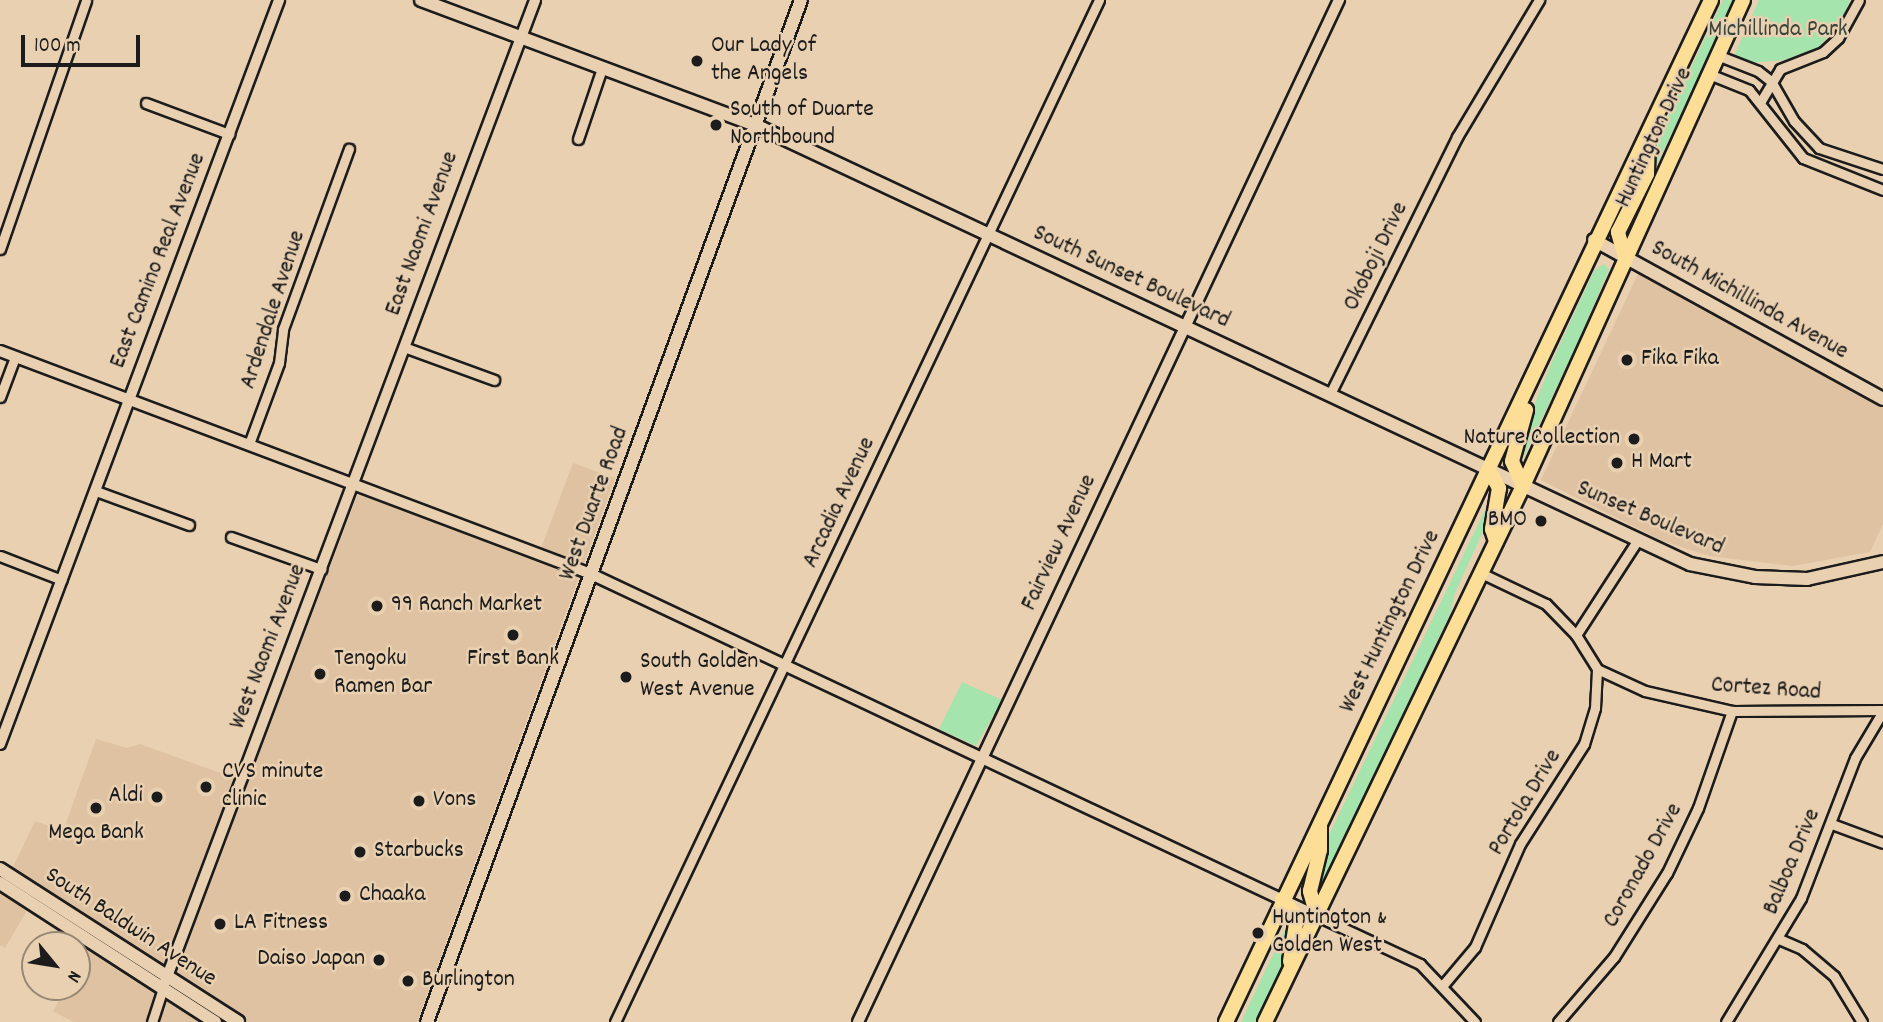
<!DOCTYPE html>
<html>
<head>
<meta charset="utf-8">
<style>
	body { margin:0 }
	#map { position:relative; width:1883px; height:1022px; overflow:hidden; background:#e9d0b1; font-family:Dekko,sans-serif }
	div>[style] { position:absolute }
	.built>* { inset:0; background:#dfc2a1 }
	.green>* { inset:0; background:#a5e4ac }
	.roads { filter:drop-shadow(2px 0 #1c1c1c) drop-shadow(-2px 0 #1c1c1c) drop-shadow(0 2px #1c1c1c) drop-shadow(0 -2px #1c1c1c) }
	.minor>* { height:9px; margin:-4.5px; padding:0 4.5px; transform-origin:4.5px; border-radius:4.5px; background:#e9d0b1 }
	.tertiary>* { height:10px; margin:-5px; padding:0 5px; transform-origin:5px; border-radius:5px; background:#e9d0b1 }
	.secondary>* { height:12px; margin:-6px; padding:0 6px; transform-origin:6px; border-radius:6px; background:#e9d0b1 }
	.primary>* { height:14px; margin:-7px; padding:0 7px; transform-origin:7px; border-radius:7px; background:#fdde96 }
	.dots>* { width:19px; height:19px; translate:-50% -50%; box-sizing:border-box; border:4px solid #e9d0b1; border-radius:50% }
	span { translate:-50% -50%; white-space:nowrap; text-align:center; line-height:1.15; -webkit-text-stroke:5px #e9d0b1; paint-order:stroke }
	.park-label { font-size:24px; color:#374439 }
	.poi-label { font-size:24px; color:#1c1c1c }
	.left { translate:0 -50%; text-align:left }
	.right { translate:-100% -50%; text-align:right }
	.street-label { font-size:24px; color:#1c1c1c }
	.north { position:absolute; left:21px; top:931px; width:70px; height:70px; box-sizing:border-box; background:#e9d0b1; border:2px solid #978875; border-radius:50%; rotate:120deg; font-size:19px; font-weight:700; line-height:28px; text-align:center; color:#1c1c1c }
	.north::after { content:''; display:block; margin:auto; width:24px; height:32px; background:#1c1c1c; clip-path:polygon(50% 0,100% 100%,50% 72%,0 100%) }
	.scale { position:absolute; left:21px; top:35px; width:119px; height:32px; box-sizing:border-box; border:4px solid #1c1c1c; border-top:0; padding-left:9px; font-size:21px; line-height:24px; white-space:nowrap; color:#1c1c1c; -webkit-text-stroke:5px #e9d0b1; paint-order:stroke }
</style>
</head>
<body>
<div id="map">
	<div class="built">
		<i style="clip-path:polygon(1638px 274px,1883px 407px,1883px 524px,1870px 552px,1793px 566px,1709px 556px,1663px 541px,1541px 480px)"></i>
		<i style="clip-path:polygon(573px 463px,615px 478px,417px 1022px,73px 1022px,53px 1011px,67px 987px,77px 987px,77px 970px,101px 928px,40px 888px,5px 948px,0 945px,0 875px,14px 865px,35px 821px,63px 831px,96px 739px,127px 748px,140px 744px,248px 783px,357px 496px,364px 494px,537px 559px)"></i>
	</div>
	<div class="green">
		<i style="clip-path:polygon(1723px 0,1737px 0,1654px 170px,1659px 136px)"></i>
		<i style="clip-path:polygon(1759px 0,1850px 0,1845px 16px,1819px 47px,1785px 60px,1749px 63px,1734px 56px)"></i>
		<i style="clip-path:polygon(1604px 264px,1609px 269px,1580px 338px,1524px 456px,1519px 457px,1520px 439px,1554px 357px,1594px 271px)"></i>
		<i style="clip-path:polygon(1494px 491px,1491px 514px,1455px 593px,1450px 614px,1317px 897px,1316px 875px,1329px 835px)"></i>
		<i style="clip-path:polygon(962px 682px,1002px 700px,976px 746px,939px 729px)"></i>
		<i style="clip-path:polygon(1290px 918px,1289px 948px,1258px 1022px,1241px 1022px)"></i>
	</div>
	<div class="roads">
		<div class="minor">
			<i style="left:1717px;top:55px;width:44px;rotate:21.3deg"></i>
			<i style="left:1758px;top:71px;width:16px;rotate:38deg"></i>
			<i style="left:1771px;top:81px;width:46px;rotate:60.1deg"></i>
			<i style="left:1794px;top:121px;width:37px;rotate:47deg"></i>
			<i style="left:1819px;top:148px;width:67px;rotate:18.2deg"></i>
			<i style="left:1709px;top:74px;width:43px;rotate:21.8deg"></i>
			<i style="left:1749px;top:90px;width:87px;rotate:51.5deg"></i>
			<i style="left:1803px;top:158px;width:86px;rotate:21.8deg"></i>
			<i style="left:1761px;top:101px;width:37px;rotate:-59deg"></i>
			<i style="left:1780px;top:69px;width:46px;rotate:-21.6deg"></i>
			<i style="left:1823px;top:52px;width:21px;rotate:-43deg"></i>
			<i style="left:1838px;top:38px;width:43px;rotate:-61.1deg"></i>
			<i style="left:146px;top:103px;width:89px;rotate:20.5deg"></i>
			<i style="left:578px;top:139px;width:75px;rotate:-71.3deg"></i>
			<i style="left:0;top:249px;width:263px;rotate:-70.9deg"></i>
			<i style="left:404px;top:347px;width:96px;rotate:20.1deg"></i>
			<i style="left:1330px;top:394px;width:287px;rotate:-63.7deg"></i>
			<i style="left:1457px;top:137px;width:160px;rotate:-59.1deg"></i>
			<i style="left:0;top:397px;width:43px;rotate:-69.4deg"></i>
			<i style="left:249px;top:444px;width:86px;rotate:-69.7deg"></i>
			<i style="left:279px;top:363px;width:34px;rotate:-83deg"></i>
			<i style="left:283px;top:329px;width:192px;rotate:-69.9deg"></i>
			<i style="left:96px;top:491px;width:99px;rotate:20.1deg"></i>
			<i style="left:231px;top:537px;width:96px;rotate:19.6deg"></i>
			<i style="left:0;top:556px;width:66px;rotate:21.2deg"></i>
			<i style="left:1481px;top:573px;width:72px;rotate:25.5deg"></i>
			<i style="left:1546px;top:604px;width:43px;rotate:45.9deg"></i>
			<i style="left:1576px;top:635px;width:40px;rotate:58deg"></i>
			<i style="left:1597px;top:669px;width:53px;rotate:24.6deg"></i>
			<i style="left:1645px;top:691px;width:89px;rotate:12.9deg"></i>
			<i style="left:1732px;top:711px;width:151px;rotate:-0.4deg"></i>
			<i style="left:1576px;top:635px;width:112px;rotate:-57deg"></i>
			<i style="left:1832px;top:824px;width:54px;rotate:20.4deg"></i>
			<i style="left:1317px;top:916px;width:114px;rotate:25deg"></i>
			<i style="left:1420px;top:964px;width:80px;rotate:46.5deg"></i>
			<i style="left:1779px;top:939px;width:25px;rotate:23deg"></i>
			<i style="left:1802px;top:949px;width:42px;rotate:40.2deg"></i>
			<i style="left:1834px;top:976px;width:54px;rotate:58.7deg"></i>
			<i style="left:1443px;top:985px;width:50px;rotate:-49.9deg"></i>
			<i style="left:1475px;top:947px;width:112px;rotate:-66.4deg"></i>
			<i style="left:1520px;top:844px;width:119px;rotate:-57.4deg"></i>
			<i style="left:1584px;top:744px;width:38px;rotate:-73deg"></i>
			<i style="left:1595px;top:708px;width:39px;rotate:-87deg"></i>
			<i style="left:152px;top:1022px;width:36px;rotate:-72deg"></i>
			<i style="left:615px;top:1022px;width:1131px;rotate:-64.66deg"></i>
			<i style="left:1558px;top:1022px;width:86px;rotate:-49.3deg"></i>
			<i style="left:1614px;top:957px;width:99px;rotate:-57.8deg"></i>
			<i style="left:1667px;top:873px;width:72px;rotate:-64.5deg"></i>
			<i style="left:1698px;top:808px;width:103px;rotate:-70.7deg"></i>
			<i style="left:1726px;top:1022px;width:145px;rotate:-58.8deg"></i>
			<i style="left:1801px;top:898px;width:150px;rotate:-68.9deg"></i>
			<i style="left:1855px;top:758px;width:55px;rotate:-59.2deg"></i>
		</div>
		<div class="tertiary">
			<i style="left:0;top:351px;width:632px;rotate:20.67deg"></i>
			<i style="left:591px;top:574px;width:803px;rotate:25.22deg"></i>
			<i style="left:0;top:744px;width:795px;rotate:-69.44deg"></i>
			<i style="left:165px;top:982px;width:1049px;rotate:-69.35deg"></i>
			<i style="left:858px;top:1022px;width:1130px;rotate:-64.8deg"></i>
		</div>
		<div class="secondary">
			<i style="left:421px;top:0;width:357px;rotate:20.5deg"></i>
			<i style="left:755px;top:125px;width:1033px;rotate:25.15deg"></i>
			<i style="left:1690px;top:564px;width:66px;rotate:11.3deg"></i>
			<i style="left:1755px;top:577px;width:52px;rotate:2.2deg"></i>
			<i style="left:1807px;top:579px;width:78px;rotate:-12.6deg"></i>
			<i style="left:1594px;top:240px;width:330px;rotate:28.8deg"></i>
			<i style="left:0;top:869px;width:283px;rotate:32.7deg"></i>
			<i style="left:0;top:883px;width:256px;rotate:32.9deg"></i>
			<i style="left:427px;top:1022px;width:1088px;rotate:-69.9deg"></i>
		</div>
		<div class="primary">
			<i style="left:1625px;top:257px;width:26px;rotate:-106deg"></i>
			<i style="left:1618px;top:232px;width:65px;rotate:-63.4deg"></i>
			<i style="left:1647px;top:174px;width:40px;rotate:-88.6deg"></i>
			<i style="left:1489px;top:470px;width:21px;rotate:61deg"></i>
			<i style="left:1499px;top:488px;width:42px;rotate:99.7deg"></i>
			<i style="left:1492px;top:529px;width:13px;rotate:72deg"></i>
			<i style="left:1523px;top:486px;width:27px;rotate:-114deg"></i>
			<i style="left:1512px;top:461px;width:53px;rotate:-74.6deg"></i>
			<i style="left:1282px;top:899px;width:23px;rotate:50deg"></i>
			<i style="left:1297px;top:917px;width:45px;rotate:99deg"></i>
			<i style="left:1317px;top:916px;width:26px;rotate:-106deg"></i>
			<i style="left:1310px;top:891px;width:42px;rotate:-76.3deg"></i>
			<i style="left:1320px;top:850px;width:24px;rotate:-90deg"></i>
			<i style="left:1226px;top:1022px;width:1131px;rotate:-64.61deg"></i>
			<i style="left:1265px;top:1022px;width:595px;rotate:-64.3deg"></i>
			<i style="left:1523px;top:486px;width:533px;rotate:-65.64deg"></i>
		</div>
	</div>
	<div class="dots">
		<i style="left:697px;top:61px;background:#1c1c1c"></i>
		<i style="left:716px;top:125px;background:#1c1c1c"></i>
		<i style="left:1627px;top:360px;background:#1c1c1c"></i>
		<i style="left:1634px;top:439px;background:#1c1c1c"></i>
		<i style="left:1617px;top:463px;background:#1c1c1c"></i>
		<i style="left:1541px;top:521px;background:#1c1c1c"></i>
		<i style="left:377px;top:606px;background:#1c1c1c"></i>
		<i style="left:513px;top:635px;background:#1c1c1c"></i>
		<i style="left:320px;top:674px;background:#1c1c1c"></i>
		<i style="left:626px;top:677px;background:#1c1c1c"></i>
		<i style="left:206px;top:787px;background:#1c1c1c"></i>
		<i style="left:157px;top:797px;background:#1c1c1c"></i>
		<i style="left:419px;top:801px;background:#1c1c1c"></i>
		<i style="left:96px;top:808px;background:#1c1c1c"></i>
		<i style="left:360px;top:852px;background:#1c1c1c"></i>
		<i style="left:345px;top:896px;background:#1c1c1c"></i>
		<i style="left:220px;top:924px;background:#1c1c1c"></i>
		<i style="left:1258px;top:933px;background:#1c1c1c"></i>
		<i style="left:379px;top:960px;background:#1c1c1c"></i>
		<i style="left:408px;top:981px;background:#1c1c1c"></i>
	</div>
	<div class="park-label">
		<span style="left:1778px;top:31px">Michillinda Park</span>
	</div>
	<div class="poi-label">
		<span class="left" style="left:711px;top:61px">Our Lady of<br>the Angels</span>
		<span class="left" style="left:730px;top:125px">South of Duarte<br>Northbound</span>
		<span class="left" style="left:1641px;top:360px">Fika Fika</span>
		<span class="right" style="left:1620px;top:439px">Nature Collection</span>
		<span class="left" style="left:1631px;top:463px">H Mart</span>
		<span class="right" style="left:1527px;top:521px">BMO</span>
		<span class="left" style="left:391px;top:606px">99 Ranch Market</span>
		<span class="left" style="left:334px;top:674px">Tengoku<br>Ramen Bar</span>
		<span style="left:513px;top:660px">First Bank</span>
		<span class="left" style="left:640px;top:677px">South Golden<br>West Avenue</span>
		<span class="left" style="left:222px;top:787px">CVS minute<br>clinic</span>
		<span class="right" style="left:143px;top:797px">Aldi</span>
		<span class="left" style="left:433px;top:801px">Vons</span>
		<span style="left:96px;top:834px">Mega Bank</span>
		<span class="left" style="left:374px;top:852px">Starbucks</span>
		<span class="left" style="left:359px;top:896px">Chaaka</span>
		<span class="left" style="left:1272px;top:933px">Huntington &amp;<br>Golden West</span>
		<span class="left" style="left:234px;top:924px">LA Fitness</span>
		<span class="right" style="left:365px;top:960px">Daiso Japan</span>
		<span class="left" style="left:422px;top:981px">Burlington</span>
	</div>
	<div class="street-label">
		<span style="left:1655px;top:138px;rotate:-65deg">Huntington Drive</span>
		<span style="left:423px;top:234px;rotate:-70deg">East Naomi Avenue</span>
		<span style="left:1377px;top:257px;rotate:-64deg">Okoboji Drive</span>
		<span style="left:159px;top:261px;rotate:-69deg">East Camino Real Avenue</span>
		<span style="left:1131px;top:278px;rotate:25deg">South Sunset Boulevard</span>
		<span style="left:1749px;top:301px;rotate:29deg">South Michillinda Avenue</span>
		<span style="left:274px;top:310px;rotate:-72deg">Ardendale Avenue</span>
		<span style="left:840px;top:503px;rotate:-65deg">Arcadia Avenue</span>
		<span style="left:595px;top:504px;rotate:-70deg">West Duarte Road</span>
		<span style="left:1650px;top:519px;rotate:23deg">Sunset Boulevard</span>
		<span style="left:1060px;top:543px;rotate:-65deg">Fairview Avenue</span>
		<span style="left:1391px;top:622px;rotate:-64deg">West Huntington Drive</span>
		<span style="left:269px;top:647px;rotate:-69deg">West Naomi Avenue</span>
		<span style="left:1766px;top:690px;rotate:4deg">Cortez Road</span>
		<span style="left:1526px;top:803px;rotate:-59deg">Portola Drive</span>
		<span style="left:1793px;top:862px;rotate:-67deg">Balboa Drive</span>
		<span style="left:1644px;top:866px;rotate:-61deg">Coronado Drive</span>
		<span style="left:130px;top:928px;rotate:33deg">South Baldwin Avenue</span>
	</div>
	<div class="north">N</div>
	<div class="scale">100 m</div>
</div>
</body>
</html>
